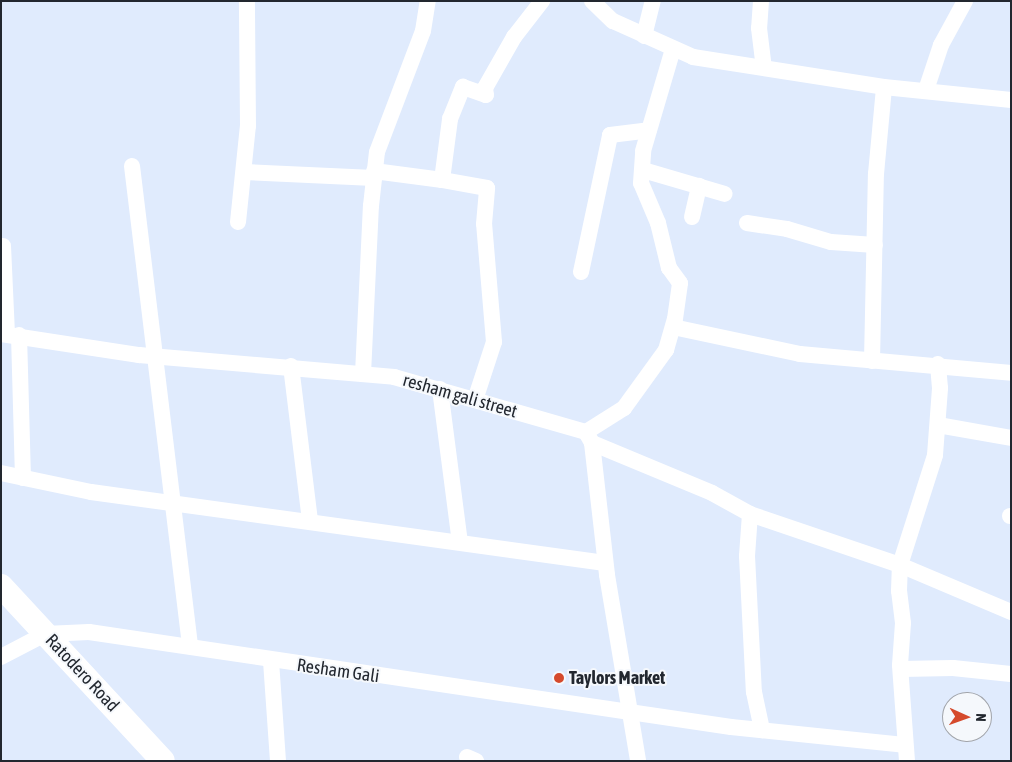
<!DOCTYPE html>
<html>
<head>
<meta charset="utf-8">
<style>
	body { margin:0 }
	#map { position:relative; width:1012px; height:762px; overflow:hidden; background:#e0ebfd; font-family:"Asap Condensed",sans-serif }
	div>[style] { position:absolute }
	.street>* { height:16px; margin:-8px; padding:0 8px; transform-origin:8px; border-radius:8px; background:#fff }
	.secondary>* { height:24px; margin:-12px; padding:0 12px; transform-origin:12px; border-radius:12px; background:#fff }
	.dots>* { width:14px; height:14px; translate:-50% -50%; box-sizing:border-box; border:2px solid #f5f8fc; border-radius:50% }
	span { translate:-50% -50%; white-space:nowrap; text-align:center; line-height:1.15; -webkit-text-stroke:4px #f5f8fc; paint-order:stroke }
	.street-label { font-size:18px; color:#22272f }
	.poi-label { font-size:18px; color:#22272f; font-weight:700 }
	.left { translate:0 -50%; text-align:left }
	.frame { position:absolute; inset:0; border:2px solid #22272f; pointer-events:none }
	.north { position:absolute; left:942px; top:692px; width:50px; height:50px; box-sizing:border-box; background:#f5f8fc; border:1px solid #a1a4aa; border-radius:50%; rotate:92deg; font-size:14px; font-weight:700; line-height:20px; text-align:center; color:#22272f }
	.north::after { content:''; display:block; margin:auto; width:18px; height:22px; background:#d54a2c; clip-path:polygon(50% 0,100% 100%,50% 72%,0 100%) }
</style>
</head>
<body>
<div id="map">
	<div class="street">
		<i style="left:592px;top:1px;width:29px;rotate:44deg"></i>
		<i style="left:613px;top:21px;width:88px;rotate:24.2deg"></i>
		<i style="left:693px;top:57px;width:193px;rotate:8.9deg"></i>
		<i style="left:884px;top:87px;width:128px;rotate:5.8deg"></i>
		<i style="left:761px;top:1px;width:27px;rotate:94deg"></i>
		<i style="left:759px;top:28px;width:39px;rotate:83deg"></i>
		<i style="left:644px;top:36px;width:36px;rotate:-76deg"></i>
		<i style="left:926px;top:90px;width:47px;rotate:-71.6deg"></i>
		<i style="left:941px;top:45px;width:50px;rotate:-61.4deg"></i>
		<i style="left:132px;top:166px;width:484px;rotate:83.1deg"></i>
		<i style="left:643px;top:170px;width:85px;rotate:16.3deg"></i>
		<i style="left:374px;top:171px;width:69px;rotate:7.5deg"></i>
		<i style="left:245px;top:172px;width:129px;rotate:2.7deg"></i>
		<i style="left:692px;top:217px;width:32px;rotate:-77deg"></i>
		<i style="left:238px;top:222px;width:97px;rotate:-84.1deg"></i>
		<i style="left:248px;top:126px;width:125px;rotate:-90.5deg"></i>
		<i style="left:747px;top:223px;width:40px;rotate:8.5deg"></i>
		<i style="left:787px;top:229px;width:46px;rotate:16.5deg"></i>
		<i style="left:831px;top:242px;width:44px;rotate:3.9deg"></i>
		<i style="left:3px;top:246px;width:88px;rotate:87.4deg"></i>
		<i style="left:581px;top:272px;width:140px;rotate:-78deg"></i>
		<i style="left:610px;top:135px;width:39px;rotate:-7deg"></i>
		<i style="left:673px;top:327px;width:130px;rotate:12deg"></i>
		<i style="left:800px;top:354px;width:212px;rotate:5.1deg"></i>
		<i style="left:1px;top:334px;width:140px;rotate:8.7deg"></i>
		<i style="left:139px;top:355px;width:256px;rotate:4.9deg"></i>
		<i style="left:394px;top:377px;width:200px;rotate:16deg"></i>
		<i style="left:586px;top:432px;width:13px;rotate:61deg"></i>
		<i style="left:592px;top:443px;width:133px;rotate:83.5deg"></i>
		<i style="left:607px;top:575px;width:189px;rotate:80.5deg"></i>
		<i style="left:19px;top:335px;width:143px;rotate:88.4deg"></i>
		<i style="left:872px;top:361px;width:187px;rotate:-88.8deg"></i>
		<i style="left:876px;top:174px;width:87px;rotate:-84.7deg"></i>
		<i style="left:291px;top:366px;width:155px;rotate:83deg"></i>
		<i style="left:363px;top:374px;width:168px;rotate:-87.3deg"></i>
		<i style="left:371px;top:206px;width:54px;rotate:-83.7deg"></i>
		<i style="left:377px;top:152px;width:129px;rotate:-69.2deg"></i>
		<i style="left:423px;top:31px;width:30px;rotate:-81deg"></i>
		<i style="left:440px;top:389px;width:154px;rotate:82.6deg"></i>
		<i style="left:475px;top:400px;width:61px;rotate:-71.9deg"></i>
		<i style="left:494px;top:342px;width:118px;rotate:-94.8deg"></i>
		<i style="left:484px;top:224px;width:36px;rotate:-85deg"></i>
		<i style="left:487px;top:188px;width:46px;rotate:-169.9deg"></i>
		<i style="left:442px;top:180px;width:62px;rotate:-82.5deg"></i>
		<i style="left:450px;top:119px;width:35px;rotate:-68deg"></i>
		<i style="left:463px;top:87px;width:24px;rotate:19deg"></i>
		<i style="left:486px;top:95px;width:7px;rotate:-98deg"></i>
		<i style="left:485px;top:88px;width:59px;rotate:-60.4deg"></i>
		<i style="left:514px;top:37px;width:46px;rotate:-52.1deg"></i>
		<i style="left:938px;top:425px;width:74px;rotate:10.1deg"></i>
		<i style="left:586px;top:432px;width:45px;rotate:-32.3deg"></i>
		<i style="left:624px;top:408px;width:72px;rotate:-54.1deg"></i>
		<i style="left:666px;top:350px;width:32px;rotate:-74deg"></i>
		<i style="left:675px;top:319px;width:36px;rotate:-82deg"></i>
		<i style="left:680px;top:283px;width:19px;rotate:-126deg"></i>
		<i style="left:669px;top:268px;width:46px;rotate:-103.7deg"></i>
		<i style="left:658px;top:223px;width:43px;rotate:-113deg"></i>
		<i style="left:641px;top:183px;width:32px;rotate:-86deg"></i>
		<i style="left:643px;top:151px;width:106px;rotate:-73.6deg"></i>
		<i style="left:592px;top:443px;width:130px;rotate:22.6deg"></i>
		<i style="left:712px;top:493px;width:43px;rotate:28.9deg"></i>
		<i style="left:750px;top:514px;width:158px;rotate:18.8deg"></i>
		<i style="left:900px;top:565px;width:121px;rotate:22.9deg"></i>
		<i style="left:1px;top:473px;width:92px;rotate:11.9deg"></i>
		<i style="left:91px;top:492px;width:519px;rotate:7.86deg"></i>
		<i style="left:750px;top:514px;width:42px;rotate:94.1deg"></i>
		<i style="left:747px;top:556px;width:136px;rotate:87.1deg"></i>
		<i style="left:754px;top:692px;width:39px;rotate:78deg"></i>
		<i style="left:1010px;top:516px;width:1px"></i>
		<i style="left:1px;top:657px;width:50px;rotate:-27.6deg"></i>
		<i style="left:45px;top:634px;width:44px;rotate:-2.6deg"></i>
		<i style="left:89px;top:632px;width:649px;rotate:8.42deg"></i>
		<i style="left:731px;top:727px;width:174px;rotate:5.9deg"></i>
		<i style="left:271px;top:661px;width:100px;rotate:86deg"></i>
		<i style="left:901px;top:669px;width:52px;rotate:-1.1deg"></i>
		<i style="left:953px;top:668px;width:58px;rotate:5.9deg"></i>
		<i style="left:467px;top:757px;width:10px;rotate:24deg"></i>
		<i style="left:907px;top:761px;width:96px;rotate:-94.2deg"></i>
		<i style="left:900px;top:665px;width:42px;rotate:-85.9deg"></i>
		<i style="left:903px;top:623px;width:32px;rotate:-97deg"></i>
		<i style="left:899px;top:591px;width:26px;rotate:-88deg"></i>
		<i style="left:900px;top:565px;width:115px;rotate:-72.3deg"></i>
		<i style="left:935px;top:455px;width:67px;rotate:-85.7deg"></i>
		<i style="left:940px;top:388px;width:24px;rotate:-95deg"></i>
	</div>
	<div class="secondary">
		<i style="left:1px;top:586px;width:238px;rotate:47.2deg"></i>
	</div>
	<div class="dots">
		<i style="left:559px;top:678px;background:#d54a2c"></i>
	</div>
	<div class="street-label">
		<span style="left:460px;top:396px;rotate:16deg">resham gali street</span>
		<span style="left:338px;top:671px;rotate:8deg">Resham Gali</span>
		<span style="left:82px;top:673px;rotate:47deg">Ratodero Road</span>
	</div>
	<div class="poi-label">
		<span class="left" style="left:569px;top:678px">Taylors Market</span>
	</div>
	<div class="frame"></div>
	<div class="north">N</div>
</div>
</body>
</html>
